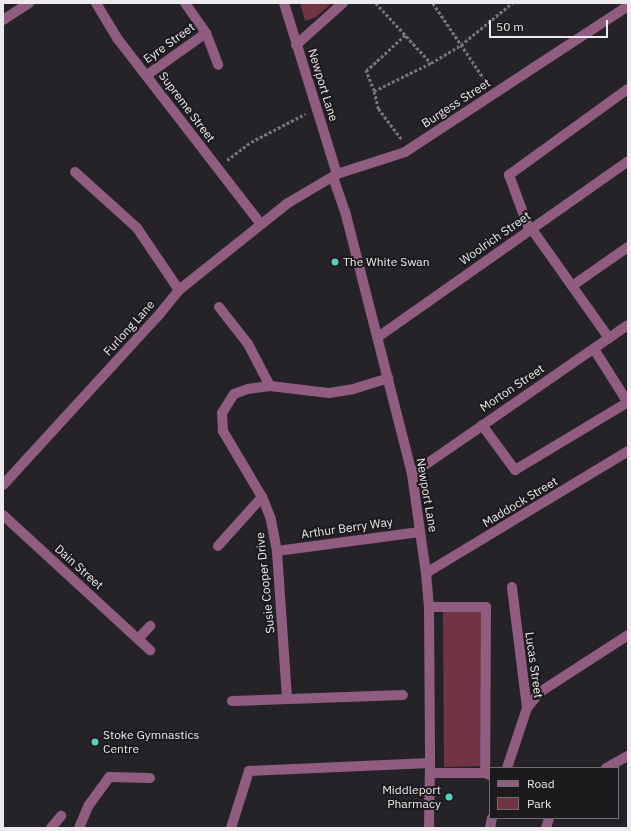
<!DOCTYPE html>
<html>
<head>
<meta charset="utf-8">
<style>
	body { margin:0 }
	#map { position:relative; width:631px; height:831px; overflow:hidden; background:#262328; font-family:"IBM Plex Sans",sans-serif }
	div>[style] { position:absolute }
	.green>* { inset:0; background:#703444 }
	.path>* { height:2.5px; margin-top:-1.25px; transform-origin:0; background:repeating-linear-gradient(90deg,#767478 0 3px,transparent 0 5px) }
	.minor>* { height:10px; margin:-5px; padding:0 5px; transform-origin:5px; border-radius:5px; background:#905c80 }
	.dots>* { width:11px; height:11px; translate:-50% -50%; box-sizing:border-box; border:2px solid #1d1a1e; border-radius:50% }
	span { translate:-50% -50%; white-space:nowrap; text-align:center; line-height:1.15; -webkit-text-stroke:4px #1d1a1e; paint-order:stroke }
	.street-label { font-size:12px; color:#eceaed }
	.poi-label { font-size:12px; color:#eceaed }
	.left { translate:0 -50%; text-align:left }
	.right { translate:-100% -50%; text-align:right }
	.frame { position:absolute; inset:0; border:4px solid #eceaed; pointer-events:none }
	.legend { position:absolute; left:489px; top:767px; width:130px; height:52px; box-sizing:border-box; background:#1d1a1e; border:1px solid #706d71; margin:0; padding:5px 7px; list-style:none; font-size:12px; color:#eceaed }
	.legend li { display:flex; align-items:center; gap:8px; height:20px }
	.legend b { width:20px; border:1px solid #706d71 }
	.scale { position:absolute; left:489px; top:20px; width:119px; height:18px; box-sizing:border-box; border:2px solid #eceaed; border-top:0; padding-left:5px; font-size:12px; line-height:14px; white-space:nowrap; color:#eceaed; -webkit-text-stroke:3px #1d1a1e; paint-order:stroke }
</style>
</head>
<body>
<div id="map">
	<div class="green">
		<i style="clip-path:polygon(300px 3px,332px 3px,316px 17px,305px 21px)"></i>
		<i style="clip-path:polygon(443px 610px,483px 610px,484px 766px,444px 767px)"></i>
	</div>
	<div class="path">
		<i style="left:376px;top:3px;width:81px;rotate:47.5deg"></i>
		<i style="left:433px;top:3px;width:97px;rotate:56deg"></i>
		<i style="left:374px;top:91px;width:22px;rotate:-112deg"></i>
		<i style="left:366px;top:71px;width:53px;rotate:-42.7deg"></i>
		<i style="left:401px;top:139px;width:38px;rotate:-127deg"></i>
		<i style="left:378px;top:109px;width:18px;rotate:-103deg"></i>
		<i style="left:374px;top:91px;width:64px;rotate:-26.2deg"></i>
		<i style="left:431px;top:63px;width:35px;rotate:-31deg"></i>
		<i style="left:461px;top:45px;width:66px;rotate:-39.5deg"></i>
		<i style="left:227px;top:160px;width:30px;rotate:-37deg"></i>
		<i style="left:251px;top:142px;width:61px;rotate:-27.4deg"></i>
	</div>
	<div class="minor">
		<i style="left:96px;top:3px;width:41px;rotate:59deg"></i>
		<i style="left:117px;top:38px;width:235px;rotate:52.3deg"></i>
		<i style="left:185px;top:3px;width:37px;rotate:55deg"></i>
		<i style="left:206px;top:33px;width:34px;rotate:69deg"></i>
		<i style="left:284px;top:3px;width:179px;rotate:72.8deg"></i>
		<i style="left:3px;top:20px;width:31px;rotate:-33deg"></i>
		<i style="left:296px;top:45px;width:63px;rotate:-41.8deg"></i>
		<i style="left:147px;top:75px;width:72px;rotate:-35.4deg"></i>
		<i style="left:75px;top:172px;width:84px;rotate:42.1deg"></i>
		<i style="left:137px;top:228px;width:75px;rotate:55.9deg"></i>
		<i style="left:333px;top:177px;width:36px;rotate:71deg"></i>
		<i style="left:345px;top:211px;width:271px;rotate:75.7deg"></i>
		<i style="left:412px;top:474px;width:100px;rotate:82deg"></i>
		<i style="left:426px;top:573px;width:34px;rotate:85deg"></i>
		<i style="left:429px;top:607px;width:156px;rotate:89.6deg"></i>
		<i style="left:430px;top:763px;width:65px;rotate:90.9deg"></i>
		<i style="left:531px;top:228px;width:135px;rotate:54.7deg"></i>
		<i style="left:529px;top:229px;width:58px;rotate:-110.3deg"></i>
		<i style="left:509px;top:175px;width:147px;rotate:-35.9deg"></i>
		<i style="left:572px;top:286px;width:68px;rotate:-34.9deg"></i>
		<i style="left:219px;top:307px;width:47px;rotate:51.9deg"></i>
		<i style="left:248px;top:344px;width:47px;rotate:62.4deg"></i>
		<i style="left:378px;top:337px;width:306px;rotate:-35.1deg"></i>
		<i style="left:594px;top:349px;width:64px;rotate:57.8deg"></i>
		<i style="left:482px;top:425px;width:56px;rotate:53.7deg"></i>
		<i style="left:515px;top:470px;width:132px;rotate:-31deg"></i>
		<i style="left:412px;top:474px;width:262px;rotate:-34.6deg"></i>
		<i style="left:3px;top:485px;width:229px;rotate:-47.5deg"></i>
		<i style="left:158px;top:316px;width:33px;rotate:-51deg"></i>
		<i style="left:179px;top:290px;width:139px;rotate:-38.6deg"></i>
		<i style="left:288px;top:203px;width:57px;rotate:-30.6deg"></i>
		<i style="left:337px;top:174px;width:71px;rotate:-17.9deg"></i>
		<i style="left:405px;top:152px;width:267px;rotate:-33.2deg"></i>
		<i style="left:3px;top:515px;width:200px;rotate:42.6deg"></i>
		<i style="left:218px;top:546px;width:66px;rotate:-48.1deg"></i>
		<i style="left:277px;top:551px;width:144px;rotate:-7.6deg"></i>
		<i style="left:426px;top:573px;width:236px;rotate:-31.1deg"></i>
		<i style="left:429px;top:607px;width:57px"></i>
		<i style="left:486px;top:607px;width:166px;rotate:90.3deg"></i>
		<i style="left:138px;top:639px;width:18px;rotate:-47deg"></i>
		<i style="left:287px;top:698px;width:147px;rotate:-93.9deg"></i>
		<i style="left:277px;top:551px;width:33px;rotate:-101deg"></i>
		<i style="left:271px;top:519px;width:24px;rotate:-112deg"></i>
		<i style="left:262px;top:497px;width:77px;rotate:-120.6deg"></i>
		<i style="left:223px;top:431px;width:18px;rotate:-93deg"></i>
		<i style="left:222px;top:413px;width:22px;rotate:-58deg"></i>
		<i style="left:234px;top:394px;width:15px;rotate:-20deg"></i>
		<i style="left:248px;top:389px;width:22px;rotate:-8deg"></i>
		<i style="left:270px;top:386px;width:59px;rotate:6.8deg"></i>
		<i style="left:329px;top:393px;width:24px;rotate:-9deg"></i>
		<i style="left:353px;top:389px;width:37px;rotate:-17deg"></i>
		<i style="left:232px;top:701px;width:171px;rotate:-2deg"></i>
		<i style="left:527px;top:708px;width:21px;rotate:-51deg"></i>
		<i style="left:540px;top:692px;width:105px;rotate:-32.9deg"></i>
		<i style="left:507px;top:768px;width:63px;rotate:-71.6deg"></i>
		<i style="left:527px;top:708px;width:122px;rotate:-97.1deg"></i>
		<i style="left:606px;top:768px;width:25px;rotate:-29deg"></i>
		<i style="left:430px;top:773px;width:55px"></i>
		<i style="left:485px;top:773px;width:5px;rotate:22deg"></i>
		<i style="left:51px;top:828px;width:16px;rotate:-50deg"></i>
		<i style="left:79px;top:828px;width:25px;rotate:-67deg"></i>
		<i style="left:89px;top:805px;width:34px;rotate:-54deg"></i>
		<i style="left:109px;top:777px;width:41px;rotate:1.4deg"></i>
		<i style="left:231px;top:828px;width:60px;rotate:-72.5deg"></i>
		<i style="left:249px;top:771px;width:181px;rotate:-2.5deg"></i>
		<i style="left:490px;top:828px;width:10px;rotate:-79deg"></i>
		<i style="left:546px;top:828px;width:10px;rotate:-73deg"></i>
	</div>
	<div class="dots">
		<i style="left:335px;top:262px;background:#59cebe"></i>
		<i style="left:95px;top:742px;background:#59cebe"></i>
		<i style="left:449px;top:797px;background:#59cebe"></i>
	</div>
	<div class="street-label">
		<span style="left:169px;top:43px;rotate:-36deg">Eyre Street</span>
		<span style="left:323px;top:85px;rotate:73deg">Newport Lane</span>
		<span style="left:456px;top:103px;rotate:-33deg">Burgess Street</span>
		<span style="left:187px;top:107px;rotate:53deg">Supreme Street</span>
		<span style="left:495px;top:238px;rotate:-35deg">Woolrich Street</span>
		<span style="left:129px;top:328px;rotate:-48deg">Furlong Lane</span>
		<span style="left:512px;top:388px;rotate:-34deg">Morton Street</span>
		<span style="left:427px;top:495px;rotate:80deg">Newport Lane</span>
		<span style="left:520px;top:502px;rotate:-31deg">Maddock Street</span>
		<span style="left:347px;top:528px;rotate:-8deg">Arthur Berry Way</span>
		<span style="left:79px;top:567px;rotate:42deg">Dain Street</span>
		<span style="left:265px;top:583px;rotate:-96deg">Susie Cooper Drive</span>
		<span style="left:534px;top:665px;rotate:82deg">Lucas Street</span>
	</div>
	<div class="poi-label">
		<span class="left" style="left:343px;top:262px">The White Swan</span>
		<span class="left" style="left:103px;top:742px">Stoke Gymnastics<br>Centre</span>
		<span class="right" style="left:441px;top:797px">Middleport<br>Pharmacy</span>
	</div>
	<div class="frame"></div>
	<ul class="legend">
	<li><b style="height:5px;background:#905c80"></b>Road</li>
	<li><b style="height:11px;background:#703444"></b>Park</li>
	</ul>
	<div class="scale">50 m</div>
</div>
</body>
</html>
